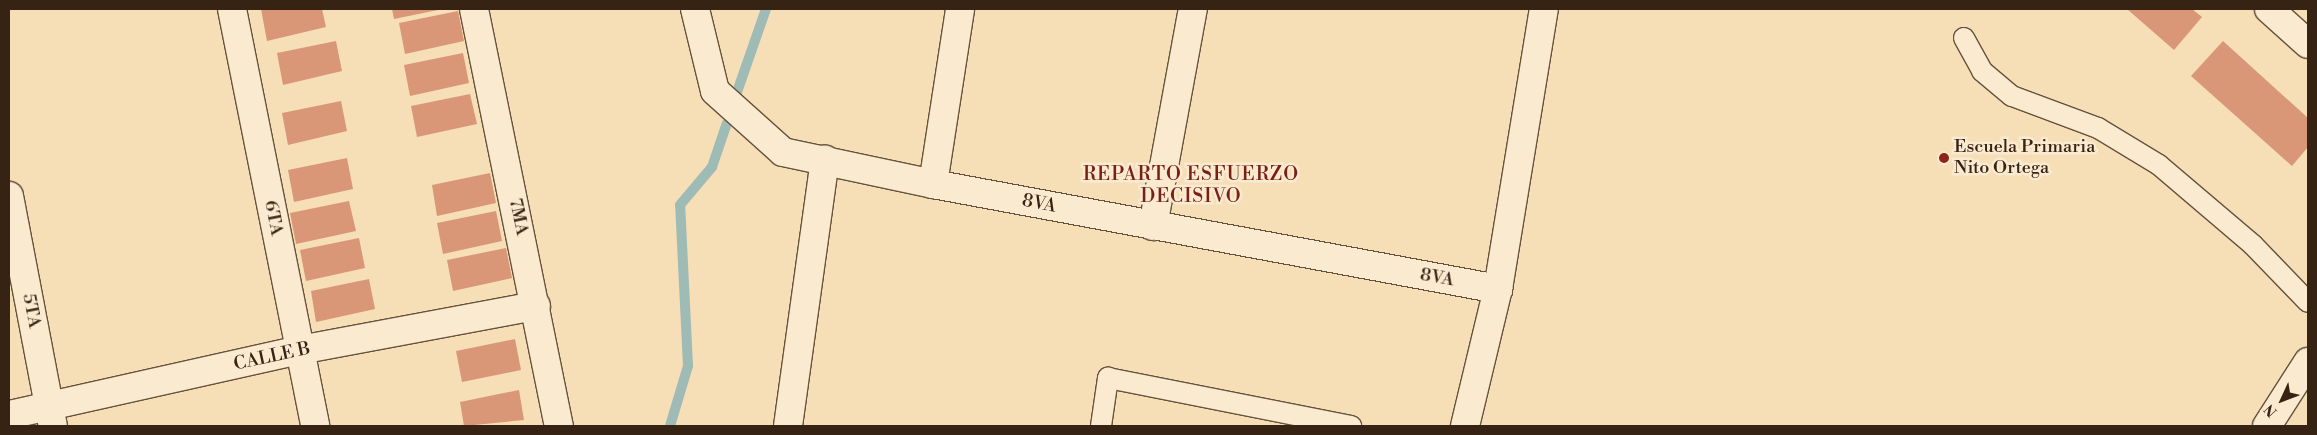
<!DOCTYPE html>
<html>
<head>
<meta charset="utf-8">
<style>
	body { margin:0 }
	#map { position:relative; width:2317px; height:435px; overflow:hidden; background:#f6deb7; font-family:"Libre Bodoni",serif }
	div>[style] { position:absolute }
	.stream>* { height:10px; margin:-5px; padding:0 5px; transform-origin:5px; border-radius:5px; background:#9ebbb5 }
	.building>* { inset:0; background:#d99777 }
	.roads { filter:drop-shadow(1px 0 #66523c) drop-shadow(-1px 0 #66523c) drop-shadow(0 1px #66523c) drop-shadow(0 -1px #66523c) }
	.lane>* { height:20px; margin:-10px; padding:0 10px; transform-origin:10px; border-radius:10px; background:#f9ead0 }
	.street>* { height:28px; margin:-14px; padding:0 14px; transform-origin:14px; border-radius:14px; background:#f9ead0 }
	.secondary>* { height:28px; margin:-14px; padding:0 14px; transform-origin:14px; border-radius:14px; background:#f9ead0 }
	.dots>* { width:14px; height:14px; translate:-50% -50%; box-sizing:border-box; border:2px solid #f9ead0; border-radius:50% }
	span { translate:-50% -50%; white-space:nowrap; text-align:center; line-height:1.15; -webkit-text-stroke:5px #f9ead0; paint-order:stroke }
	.poi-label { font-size:18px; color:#362313 }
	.left { translate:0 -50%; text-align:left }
	.street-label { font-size:18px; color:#362313 }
	.neighbourhood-label { font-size:19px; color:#7a1f14; letter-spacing:1px }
	.frame { position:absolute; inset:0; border:10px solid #362313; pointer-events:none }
	.north { position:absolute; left:2257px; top:375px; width:50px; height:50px; -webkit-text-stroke:4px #f9ead0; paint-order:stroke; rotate:227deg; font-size:14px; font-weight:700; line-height:20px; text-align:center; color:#362313 }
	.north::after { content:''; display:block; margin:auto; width:18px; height:22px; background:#362313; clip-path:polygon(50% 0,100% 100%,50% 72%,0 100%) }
</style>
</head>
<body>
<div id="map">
	<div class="stream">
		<i style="left:736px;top:95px;width:91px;rotate:-70.8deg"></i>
		<i style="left:670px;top:426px;width:63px;rotate:-73.3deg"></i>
		<i style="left:688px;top:366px;width:161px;rotate:-92.8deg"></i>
		<i style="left:680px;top:205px;width:50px;rotate:-49.9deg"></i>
		<i style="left:712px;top:167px;width:46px;rotate:-71.2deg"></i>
	</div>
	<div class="building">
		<i style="clip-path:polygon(261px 9px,322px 9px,326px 27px,267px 41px)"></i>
		<i style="clip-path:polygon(392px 9px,438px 9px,438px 10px,394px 19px)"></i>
		<i style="clip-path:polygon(2127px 9px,2192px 9px,2202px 17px,2174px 50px)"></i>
		<i style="clip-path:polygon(458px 11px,464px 41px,405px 54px,399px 23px)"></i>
		<i style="clip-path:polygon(336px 41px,342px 71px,283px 85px,277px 53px)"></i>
		<i style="clip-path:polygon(2223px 41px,2308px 118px,2308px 147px,2292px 166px,2191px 76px)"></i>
		<i style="clip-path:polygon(463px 53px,469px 83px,410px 96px,404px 65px)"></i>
		<i style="clip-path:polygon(470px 94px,477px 124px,417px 137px,411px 106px)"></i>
		<i style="clip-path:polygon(341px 101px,347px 131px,288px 145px,282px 113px)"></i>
		<i style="clip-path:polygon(347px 158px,353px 189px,294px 202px,288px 170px)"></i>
		<i style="clip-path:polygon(490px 173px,496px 203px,437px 216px,432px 185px)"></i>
		<i style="clip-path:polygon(349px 201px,356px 231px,296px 244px,290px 213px)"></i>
		<i style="clip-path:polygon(496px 211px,502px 241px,443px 254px,437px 223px)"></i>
		<i style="clip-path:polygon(359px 238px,365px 268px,306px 281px,300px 250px)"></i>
		<i style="clip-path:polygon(506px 248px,512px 278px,453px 291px,447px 260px)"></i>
		<i style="clip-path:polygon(369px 279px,375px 309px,316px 322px,311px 291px)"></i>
		<i style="clip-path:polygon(515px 339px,521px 370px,462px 382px,456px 351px)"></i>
		<i style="clip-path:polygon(519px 390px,524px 420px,464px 426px,460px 402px)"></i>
	</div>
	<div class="roads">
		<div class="lane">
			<i style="left:1964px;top:38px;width:38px;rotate:61deg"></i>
			<i style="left:1982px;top:71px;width:39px;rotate:40deg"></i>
			<i style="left:2012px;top:96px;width:92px;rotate:20.4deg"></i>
			<i style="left:2098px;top:128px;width:71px;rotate:31.2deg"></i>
			<i style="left:2159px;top:165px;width:123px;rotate:40.4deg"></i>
			<i style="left:2253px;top:245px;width:79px;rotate:46deg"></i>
			<i style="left:1101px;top:426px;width:49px;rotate:-81.7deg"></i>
			<i style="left:1108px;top:378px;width:248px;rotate:11.2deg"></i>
		</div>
		<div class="street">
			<i style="left:232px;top:9px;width:425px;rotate:78.7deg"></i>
			<i style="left:474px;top:9px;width:426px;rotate:78.5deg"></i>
			<i style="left:2269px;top:9px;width:52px;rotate:41.9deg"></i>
			<i style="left:933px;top:184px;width:177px;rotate:-81.2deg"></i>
			<i style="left:9px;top:196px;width:234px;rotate:79.2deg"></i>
			<i style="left:1153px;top:226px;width:221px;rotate:-79.6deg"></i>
			<i style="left:9px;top:415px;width:298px;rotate:-12.6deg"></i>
			<i style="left:300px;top:350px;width:240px;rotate:-10.6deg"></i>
			<i style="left:788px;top:426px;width:269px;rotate:-82.1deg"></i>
			<i style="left:2267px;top:426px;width:76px;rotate:-57.4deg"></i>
		</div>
		<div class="secondary">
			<i style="left:695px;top:9px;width:84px;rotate:76.3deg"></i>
			<i style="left:715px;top:91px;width:91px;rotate:41.9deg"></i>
			<i style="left:783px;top:152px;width:153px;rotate:12deg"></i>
			<i style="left:933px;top:184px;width:575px;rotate:10.53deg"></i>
			<i style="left:1465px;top:426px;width:141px;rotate:-76.5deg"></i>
			<i style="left:1498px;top:289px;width:284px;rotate:-80.7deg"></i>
		</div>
	</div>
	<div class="dots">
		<i style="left:1944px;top:158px;background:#8f2418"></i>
	</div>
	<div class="poi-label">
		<span class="left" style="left:1954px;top:158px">Escuela Primaria<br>Nito Ortega</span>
	</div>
	<div class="street-label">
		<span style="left:1039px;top:204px;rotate:11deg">8VA</span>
		<span style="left:518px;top:217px;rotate:78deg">7MA</span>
		<span style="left:273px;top:218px;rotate:79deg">6TA</span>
		<span style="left:1437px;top:278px;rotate:10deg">8VA</span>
		<span style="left:31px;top:311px;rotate:79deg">5TA</span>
		<span style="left:272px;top:357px;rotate:-12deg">CALLE B</span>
	</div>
	<div class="neighbourhood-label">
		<span style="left:1191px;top:186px">REPARTO ESFUERZO<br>DECISIVO</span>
	</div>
	<div class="frame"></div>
	<div class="north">N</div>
</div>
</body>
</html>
